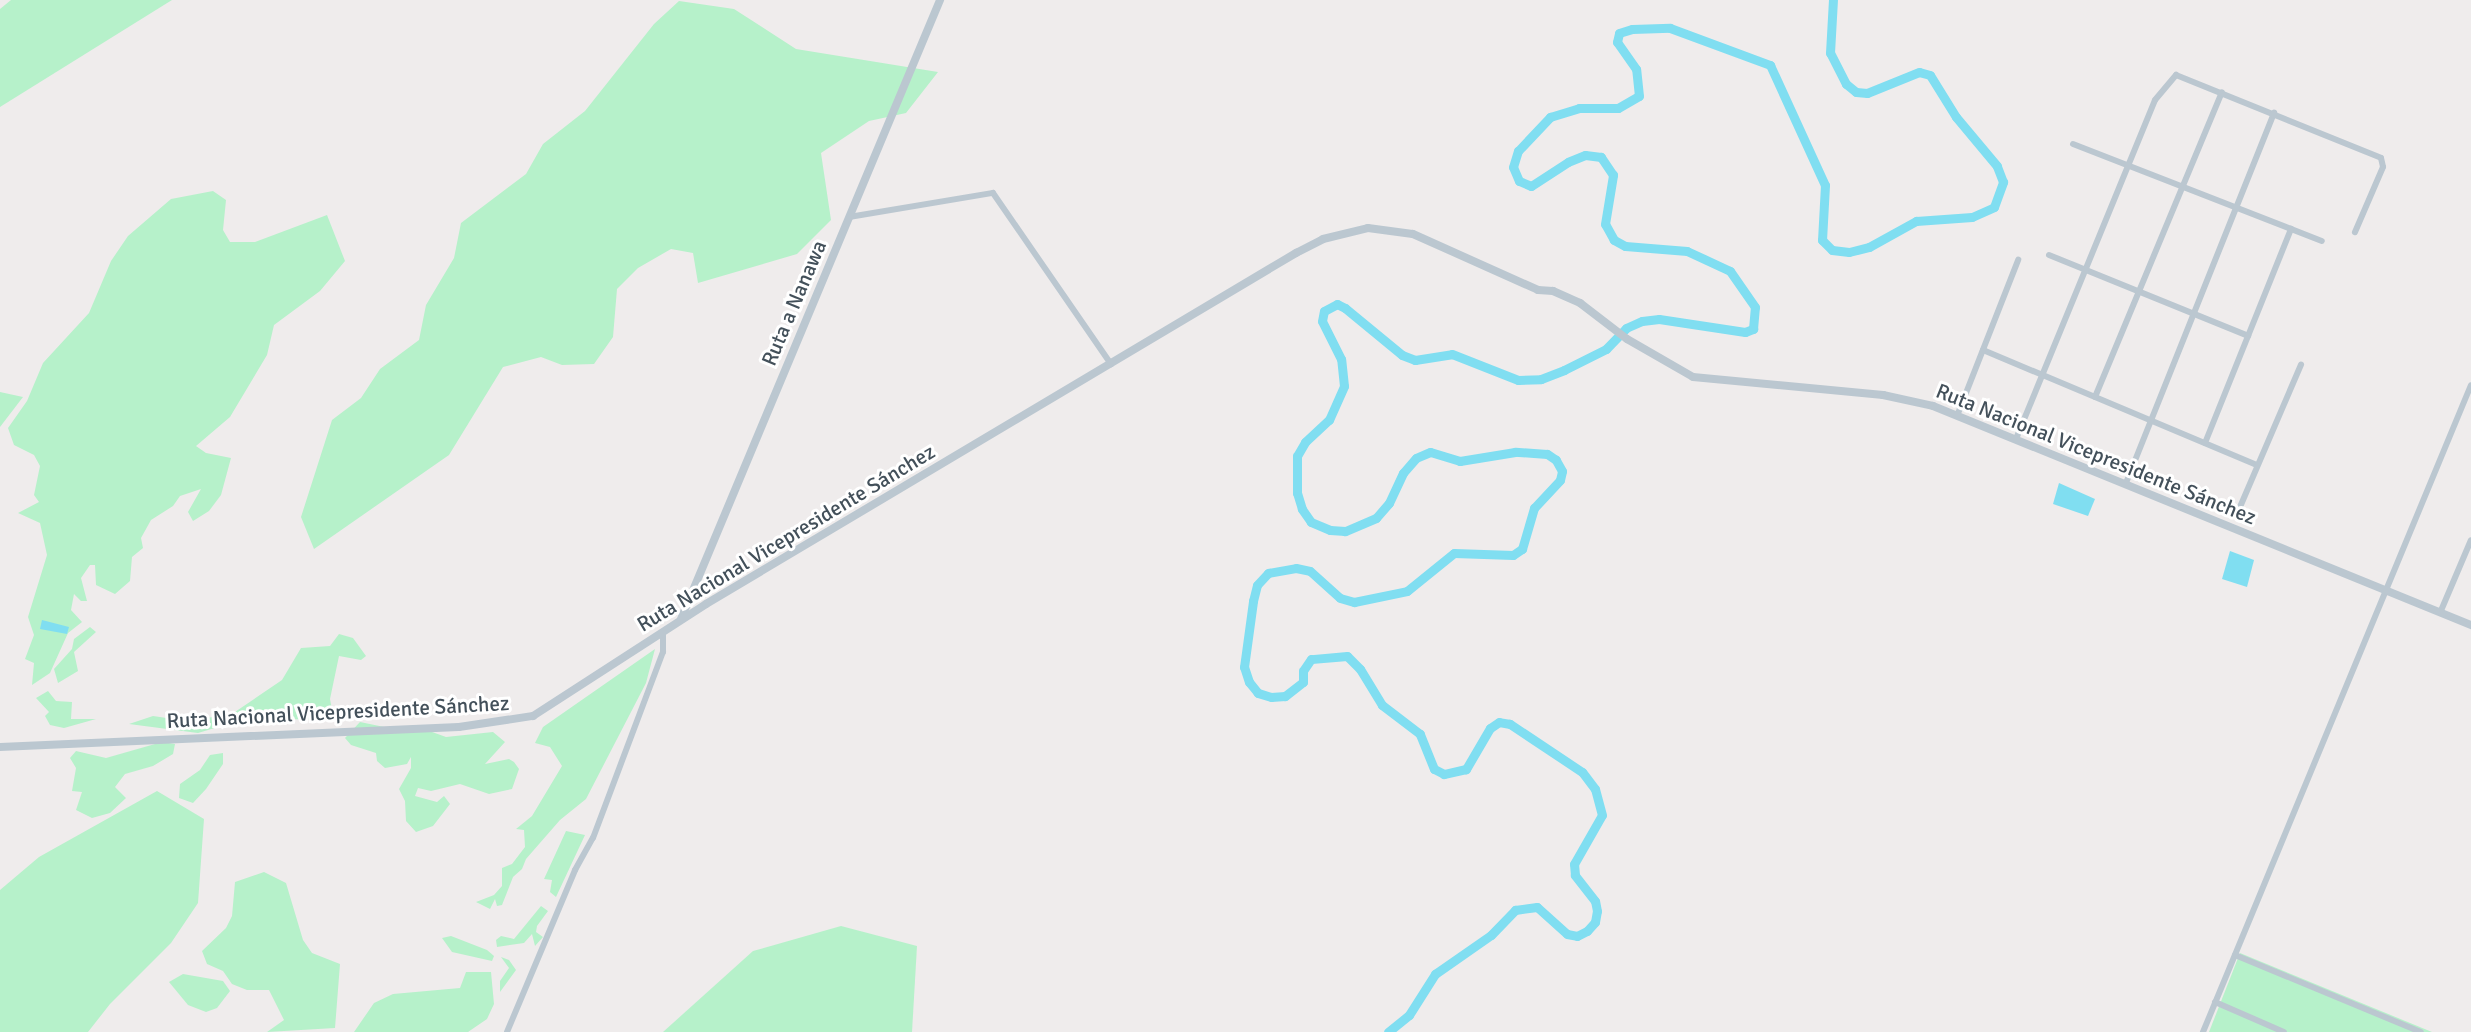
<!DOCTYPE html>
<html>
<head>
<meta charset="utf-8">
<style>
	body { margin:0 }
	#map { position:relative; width:2471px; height:1032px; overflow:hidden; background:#efecec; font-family:Signika,sans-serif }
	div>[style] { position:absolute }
	.green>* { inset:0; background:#b6f1ca }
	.water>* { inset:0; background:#80def1 }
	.river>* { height:9px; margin:-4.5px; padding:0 4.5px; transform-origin:4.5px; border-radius:4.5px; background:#80def1 }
	.minor>* { height:6px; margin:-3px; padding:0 3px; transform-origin:3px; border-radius:3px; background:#bbc7d0 }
	.tertiary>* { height:8px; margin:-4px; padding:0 4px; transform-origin:4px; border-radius:4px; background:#bbc7d0 }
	span { translate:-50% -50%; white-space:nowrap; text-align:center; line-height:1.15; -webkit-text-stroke:6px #fff; paint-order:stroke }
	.street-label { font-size:21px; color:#43505a }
</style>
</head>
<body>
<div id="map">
	<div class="green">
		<i style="clip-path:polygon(11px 0,172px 0,0 107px,0 9px)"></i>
		<i style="clip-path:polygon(679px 1px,734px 9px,796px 49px,938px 72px,906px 113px,869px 121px,821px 153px,831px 220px,797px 254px,698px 283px,693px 253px,671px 249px,638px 268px,617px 289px,613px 337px,594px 364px,562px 365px,541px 357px,503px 367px,449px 455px,314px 549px,301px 517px,332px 420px,361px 398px,380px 369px,419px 340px,426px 305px,454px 258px,461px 223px,526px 174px,543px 144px,585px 111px,654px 24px)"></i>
		<i style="clip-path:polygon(213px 191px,226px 200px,223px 230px,230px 242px,255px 242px,327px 215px,345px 261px,320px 291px,274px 325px,267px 355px,230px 417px,196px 446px,206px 453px,231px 458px,221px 495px,209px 511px,193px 521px,188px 512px,201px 489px,180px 496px,173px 506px,151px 520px,141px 538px,143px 548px,132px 557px,130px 581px,115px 594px,96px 585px,95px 565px,90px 565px,81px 578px,87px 601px,81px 601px,74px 594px,71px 610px,82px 622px,68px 633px,50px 673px,32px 685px,34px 663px,25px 659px,34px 635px,28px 617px,47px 555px,40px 523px,18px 513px,39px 502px,34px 495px,40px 466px,34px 455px,14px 445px,8px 428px,27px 401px,43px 363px,89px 313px,111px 261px,128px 236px,171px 199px)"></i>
		<i style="clip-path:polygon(0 392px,23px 397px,0 427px)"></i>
		<i style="clip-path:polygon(90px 627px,96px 632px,74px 652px,78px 671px,58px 683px,54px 669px,72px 649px,74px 639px)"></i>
		<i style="clip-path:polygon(339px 634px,353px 638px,366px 656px,361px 660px,339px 656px,330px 699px,333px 715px,326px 720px,248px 718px,198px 733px,129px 724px,153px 716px,187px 721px,232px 714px,282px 680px,301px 648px,330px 646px)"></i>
		<i style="clip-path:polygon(655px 649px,646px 683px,586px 799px,560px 820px,526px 859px,522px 869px,513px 877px,502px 905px,497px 906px,495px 899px,490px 909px,476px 902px,494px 895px,502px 886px,502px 868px,512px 864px,525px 847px,524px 830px,516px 829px,532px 816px,562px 766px,550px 747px,535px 743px,543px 727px)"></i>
		<i style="clip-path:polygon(48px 691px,56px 701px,72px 702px,71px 719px,96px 719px,64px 728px,50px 725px,45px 716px,49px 712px,36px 698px)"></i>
		<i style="clip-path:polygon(360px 722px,394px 729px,421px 728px,446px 737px,493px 732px,505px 742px,485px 764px,509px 759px,514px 762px,519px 769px,512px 789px,489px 794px,460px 784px,431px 791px,418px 788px,415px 796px,437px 802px,444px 796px,450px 804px,433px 826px,416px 832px,406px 821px,405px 801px,399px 789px,411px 768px,411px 757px,407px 764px,385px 768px,377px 761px,376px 753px,351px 745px,345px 738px)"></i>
		<i style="clip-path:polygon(162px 742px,175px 744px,173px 754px,153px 766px,125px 774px,115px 787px,126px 798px,110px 813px,92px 818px,76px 810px,82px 792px,72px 791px,76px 768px,70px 758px,76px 751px,106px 758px)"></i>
		<i style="clip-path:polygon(223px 753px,223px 764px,206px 789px,193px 803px,179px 798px,180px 784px,200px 770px,210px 755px)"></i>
		<i style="clip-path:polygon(157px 791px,204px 819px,198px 903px,171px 943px,110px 1004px,88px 1032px,0 1032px,0 890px,39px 857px)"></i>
		<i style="clip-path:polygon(566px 831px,585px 835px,556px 897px,550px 892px,552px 880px,544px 879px)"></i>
		<i style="clip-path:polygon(264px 872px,286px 883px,303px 940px,312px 953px,340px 964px,335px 1028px,267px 1032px,284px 1020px,269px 990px,247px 990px,232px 984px,223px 971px,207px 964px,202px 951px,226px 928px,232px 916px,235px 882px)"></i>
		<i style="clip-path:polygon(541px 906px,548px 911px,537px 926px,536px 932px,543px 937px,535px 946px,532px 934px,524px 943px,497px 947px,496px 940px,501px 936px,514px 939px)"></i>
		<i style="clip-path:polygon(841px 926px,917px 946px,912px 1032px,663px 1032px,753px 951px)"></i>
		<i style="clip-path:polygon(451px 936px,487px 950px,494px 956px,492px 961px,452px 952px,442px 938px)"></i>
		<i style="clip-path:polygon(2240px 953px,2432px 1032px,2209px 1032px)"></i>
		<i style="clip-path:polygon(501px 957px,509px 960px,516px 970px,500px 992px,500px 981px,509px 968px)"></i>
		<i style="clip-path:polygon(466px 972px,491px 972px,494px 1004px,487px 1019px,468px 1032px,354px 1032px,374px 1003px,393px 994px,460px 988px)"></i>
		<i style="clip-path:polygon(183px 974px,223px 981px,230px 991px,217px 1008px,206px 1012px,188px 1005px,169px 982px)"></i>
	</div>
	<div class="water">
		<i style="clip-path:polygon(2059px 483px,2095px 499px,2088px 516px,2053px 504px)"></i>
		<i style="clip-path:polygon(2230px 551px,2254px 560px,2247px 587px,2222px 579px)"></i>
		<i style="clip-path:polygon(42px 620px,69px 627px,67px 634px,40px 629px)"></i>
	</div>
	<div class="river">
		<i style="left:1388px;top:1032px;width:27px;rotate:-39deg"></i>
		<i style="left:1409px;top:1015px;width:49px;rotate:-57.6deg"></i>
		<i style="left:1435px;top:974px;width:68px;rotate:-34.9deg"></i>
		<i style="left:1491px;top:935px;width:35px;rotate:-46deg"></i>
		<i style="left:1515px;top:910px;width:22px;rotate:-8deg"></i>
		<i style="left:1537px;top:907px;width:40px;rotate:42deg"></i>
		<i style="left:1567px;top:934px;width:10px;rotate:11deg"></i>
		<i style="left:1577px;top:936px;width:11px;rotate:-27deg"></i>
		<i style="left:1587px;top:931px;width:12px;rotate:-48deg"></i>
		<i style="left:1595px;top:922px;width:11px;rotate:-80deg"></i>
		<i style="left:1597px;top:911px;width:10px;rotate:-101deg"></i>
		<i style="left:1595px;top:901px;width:33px;rotate:-128deg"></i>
		<i style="left:1575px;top:875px;width:11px;rotate:-95deg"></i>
		<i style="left:1574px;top:864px;width:56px;rotate:-60.3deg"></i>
		<i style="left:1602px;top:815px;width:27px;rotate:-105deg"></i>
		<i style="left:1595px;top:789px;width:21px;rotate:-127deg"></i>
		<i style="left:1582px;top:772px;width:87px;rotate:-146.3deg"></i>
		<i style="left:1510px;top:724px;width:11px;rotate:-170deg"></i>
		<i style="left:1499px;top:722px;width:11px;rotate:146deg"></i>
		<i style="left:1490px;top:728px;width:48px;rotate:120.3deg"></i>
		<i style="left:1466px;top:769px;width:23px;rotate:167deg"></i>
		<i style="left:1444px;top:774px;width:11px;rotate:-153deg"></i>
		<i style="left:1434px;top:769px;width:38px;rotate:-112deg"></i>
		<i style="left:1420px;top:734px;width:48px;rotate:-142.7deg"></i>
		<i style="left:1382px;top:705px;width:42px;rotate:-121.4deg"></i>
		<i style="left:1360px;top:669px;width:18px;rotate:-135deg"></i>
		<i style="left:1347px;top:656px;width:36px;rotate:175deg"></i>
		<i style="left:1311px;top:659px;width:14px;rotate:124deg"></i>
		<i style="left:1303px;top:671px;width:11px;rotate:90deg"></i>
		<i style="left:1303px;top:682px;width:23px;rotate:142deg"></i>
		<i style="left:1285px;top:696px;width:14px;rotate:176deg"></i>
		<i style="left:1271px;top:697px;width:14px;rotate:-163deg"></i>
		<i style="left:1258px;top:693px;width:14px;rotate:-129deg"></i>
		<i style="left:1249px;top:682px;width:16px;rotate:-108deg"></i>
		<i style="left:1244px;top:667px;width:67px;rotate:-82.2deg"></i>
		<i style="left:1253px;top:601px;width:16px;rotate:-76deg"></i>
		<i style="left:1257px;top:585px;width:16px;rotate:-47deg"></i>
		<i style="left:1268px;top:573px;width:28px;rotate:-10deg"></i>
		<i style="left:1296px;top:568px;width:14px;rotate:12deg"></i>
		<i style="left:1310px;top:571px;width:40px;rotate:42deg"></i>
		<i style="left:1340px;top:598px;width:15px;rotate:16deg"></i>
		<i style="left:1354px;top:602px;width:54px;rotate:-11.7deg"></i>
		<i style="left:1407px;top:591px;width:60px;rotate:-39deg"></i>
		<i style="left:1454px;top:553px;width:59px;rotate:1.9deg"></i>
		<i style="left:1513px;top:555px;width:11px;rotate:-34deg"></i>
		<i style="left:1522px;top:549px;width:43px;rotate:-73.7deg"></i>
		<i style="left:1534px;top:508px;width:38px;rotate:-47deg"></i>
		<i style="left:1560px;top:480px;width:9px;rotate:-77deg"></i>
		<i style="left:1562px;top:471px;width:13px;rotate:-119deg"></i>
		<i style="left:1556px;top:460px;width:11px;rotate:-146deg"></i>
		<i style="left:1547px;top:454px;width:32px;rotate:-176deg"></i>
		<i style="left:1515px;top:452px;width:56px;rotate:170.7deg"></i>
		<i style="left:1460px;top:461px;width:31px;rotate:-163deg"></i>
		<i style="left:1430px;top:452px;width:15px;rotate:157deg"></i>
		<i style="left:1416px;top:458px;width:20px;rotate:131deg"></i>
		<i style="left:1403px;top:473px;width:33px;rotate:115deg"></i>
		<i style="left:1389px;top:503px;width:20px;rotate:131deg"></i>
		<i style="left:1376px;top:518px;width:34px;rotate:157deg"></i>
		<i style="left:1345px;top:531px;width:15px;rotate:-176deg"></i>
		<i style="left:1330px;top:530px;width:21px;rotate:-157deg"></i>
		<i style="left:1311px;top:522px;width:16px;rotate:-125deg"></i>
		<i style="left:1302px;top:509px;width:17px;rotate:-107deg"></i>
		<i style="left:1297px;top:493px;width:37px;rotate:-90deg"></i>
		<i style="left:1297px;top:456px;width:16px;rotate:-60deg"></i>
		<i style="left:1305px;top:442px;width:33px;rotate:-43deg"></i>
		<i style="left:1329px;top:420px;width:37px;rotate:-66deg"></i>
		<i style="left:1344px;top:386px;width:27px;rotate:-96deg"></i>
		<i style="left:1341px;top:359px;width:42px;rotate:-116.6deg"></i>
		<i style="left:1322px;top:321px;width:10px;rotate:-79deg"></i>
		<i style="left:1324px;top:311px;width:15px;rotate:-28deg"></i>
		<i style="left:1337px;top:304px;width:9px;rotate:27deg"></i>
		<i style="left:1345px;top:308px;width:74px;rotate:39.5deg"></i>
		<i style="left:1402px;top:355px;width:14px;rotate:21deg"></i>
		<i style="left:1415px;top:360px;width:37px;rotate:-9deg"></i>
		<i style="left:1452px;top:354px;width:71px;rotate:21.5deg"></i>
		<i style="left:1518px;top:380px;width:23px;rotate:-2deg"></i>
		<i style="left:1541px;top:379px;width:25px;rotate:-21deg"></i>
		<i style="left:1564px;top:370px;width:47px;rotate:-26.6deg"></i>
		<i style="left:1606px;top:349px;width:29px;rotate:-46deg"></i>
		<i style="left:1626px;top:328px;width:17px;rotate:-24deg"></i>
		<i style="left:1642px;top:321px;width:17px;rotate:-7deg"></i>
		<i style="left:1659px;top:319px;width:87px;rotate:8.6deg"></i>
		<i style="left:1745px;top:332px;width:9px;rotate:-21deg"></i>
		<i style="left:1753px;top:329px;width:22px;rotate:-85deg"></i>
		<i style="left:1755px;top:307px;width:44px;rotate:-124.8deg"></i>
		<i style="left:1730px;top:271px;width:47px;rotate:-155.1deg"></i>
		<i style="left:1687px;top:251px;width:62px;rotate:-175.4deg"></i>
		<i style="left:1625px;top:246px;width:13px;rotate:-151deg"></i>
		<i style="left:1614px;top:240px;width:18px;rotate:-119deg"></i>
		<i style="left:1605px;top:224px;width:50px;rotate:-80.7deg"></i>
		<i style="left:1613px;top:175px;width:22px;rotate:-124deg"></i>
		<i style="left:1601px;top:157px;width:16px;rotate:-173deg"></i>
		<i style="left:1585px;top:155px;width:18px;rotate:158deg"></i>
		<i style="left:1568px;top:162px;width:44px;rotate:147deg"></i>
		<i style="left:1531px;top:186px;width:13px;rotate:-157deg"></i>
		<i style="left:1519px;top:181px;width:15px;rotate:-113deg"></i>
		<i style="left:1513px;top:167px;width:17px;rotate:-73deg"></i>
		<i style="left:1518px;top:151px;width:47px;rotate:-46.7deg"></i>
		<i style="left:1550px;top:117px;width:30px;rotate:-17deg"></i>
		<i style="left:1579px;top:108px;width:39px"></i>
		<i style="left:1618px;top:108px;width:24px;rotate:-30deg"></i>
		<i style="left:1639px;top:96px;width:27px;rotate:-96deg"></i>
		<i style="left:1636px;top:69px;width:33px;rotate:-125deg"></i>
		<i style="left:1617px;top:42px;width:9px;rotate:-77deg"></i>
		<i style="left:1619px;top:33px;width:14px;rotate:-17deg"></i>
		<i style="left:1632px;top:29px;width:38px;rotate:-2deg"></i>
		<i style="left:1670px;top:28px;width:107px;rotate:20.3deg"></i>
		<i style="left:1770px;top:65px;width:132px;rotate:65.4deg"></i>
		<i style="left:1825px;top:185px;width:55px;rotate:93.1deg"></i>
		<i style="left:1822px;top:240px;width:14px;rotate:45deg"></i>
		<i style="left:1832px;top:250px;width:17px;rotate:7deg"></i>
		<i style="left:1849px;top:252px;width:21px;rotate:-14deg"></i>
		<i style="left:1869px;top:247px;width:54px;rotate:-29deg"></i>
		<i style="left:1916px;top:221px;width:56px;rotate:-4.1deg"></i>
		<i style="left:1972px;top:217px;width:24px;rotate:-24deg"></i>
		<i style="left:1994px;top:207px;width:27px;rotate:-70deg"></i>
		<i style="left:2003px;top:182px;width:17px;rotate:-111deg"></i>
		<i style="left:1997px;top:166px;width:64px;rotate:-129.9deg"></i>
		<i style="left:1956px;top:117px;width:49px;rotate:-121.8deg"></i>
		<i style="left:1930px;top:75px;width:11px;rotate:-165deg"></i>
		<i style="left:1919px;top:72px;width:56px;rotate:158deg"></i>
		<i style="left:1867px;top:93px;width:11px;rotate:-175deg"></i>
		<i style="left:1856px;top:92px;width:13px;rotate:-141deg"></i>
		<i style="left:1846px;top:84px;width:35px;rotate:-117deg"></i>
		<i style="left:1830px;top:53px;width:53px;rotate:-86.8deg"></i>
	</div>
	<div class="minor">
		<i style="left:2073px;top:144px;width:267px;rotate:21.3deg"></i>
		<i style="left:849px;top:217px;width:146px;rotate:-9.5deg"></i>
		<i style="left:993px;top:193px;width:208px;rotate:55.4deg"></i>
		<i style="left:2049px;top:255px;width:215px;rotate:22.1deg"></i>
		<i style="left:1983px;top:350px;width:297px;rotate:22.8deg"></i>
		<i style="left:2095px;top:397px;width:330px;rotate:-67.4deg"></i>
		<i style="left:1957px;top:416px;width:168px;rotate:-68.6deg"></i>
		<i style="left:2016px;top:439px;width:366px;rotate:-67.7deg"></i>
		<i style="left:2155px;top:100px;width:33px;rotate:-50deg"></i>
		<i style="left:2176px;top:75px;width:221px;rotate:22deg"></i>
		<i style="left:2381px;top:158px;width:9px;rotate:77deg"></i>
		<i style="left:2383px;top:167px;width:71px;rotate:113.3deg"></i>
		<i style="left:2205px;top:443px;width:231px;rotate:-68.1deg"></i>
		<i style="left:2126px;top:483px;width:399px;rotate:-68.2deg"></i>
		<i style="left:2240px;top:507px;width:155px;rotate:-66.8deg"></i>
		<i style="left:2440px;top:613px;width:79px;rotate:-67deg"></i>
		<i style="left:2235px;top:955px;width:201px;rotate:22.5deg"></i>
		<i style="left:2215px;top:1002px;width:75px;rotate:23.5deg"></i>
		<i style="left:507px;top:1032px;width:176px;rotate:-67.2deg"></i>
		<i style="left:575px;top:870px;width:37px;rotate:-61deg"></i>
		<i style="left:593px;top:838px;width:199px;rotate:-69.4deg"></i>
		<i style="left:663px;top:652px;width:20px;rotate:-90deg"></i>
		<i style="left:2203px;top:1032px;width:700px;rotate:-67.5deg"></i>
	</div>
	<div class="tertiary">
		<i style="left:681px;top:619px;width:671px;rotate:-67.29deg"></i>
		<i style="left:0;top:747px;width:459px;rotate:-2.5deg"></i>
		<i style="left:459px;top:727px;width:75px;rotate:-8.5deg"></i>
		<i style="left:533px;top:716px;width:206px;rotate:-32.9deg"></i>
		<i style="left:706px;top:604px;width:687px;rotate:-30.75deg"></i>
		<i style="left:1296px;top:253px;width:30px;rotate:-27deg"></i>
		<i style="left:1323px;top:239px;width:46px;rotate:-13.7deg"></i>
		<i style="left:1368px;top:228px;width:45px;rotate:7.6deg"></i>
		<i style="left:1413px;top:234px;width:137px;rotate:24.1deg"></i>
		<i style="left:1538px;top:290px;width:15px;rotate:4deg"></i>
		<i style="left:1553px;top:291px;width:30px;rotate:24deg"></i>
		<i style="left:1580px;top:303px;width:59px;rotate:37.5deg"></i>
		<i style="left:1627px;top:339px;width:76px;rotate:29.9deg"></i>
		<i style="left:1693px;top:377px;width:191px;rotate:5.4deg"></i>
		<i style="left:1883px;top:395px;width:51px;rotate:12.4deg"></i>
		<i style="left:1933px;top:406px;width:581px;rotate:22.15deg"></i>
	</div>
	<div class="street-label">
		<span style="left:794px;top:303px;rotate:-67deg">Ruta a Nanawa</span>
		<span style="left:2096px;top:454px;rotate:22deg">Ruta Nacional Vicepresidente Sánchez</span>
		<span style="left:786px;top:538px;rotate:-31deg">Ruta Nacional Vicepresidente Sánchez</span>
		<span style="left:338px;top:712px;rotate:-3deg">Ruta Nacional Vicepresidente Sánchez</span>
	</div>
</div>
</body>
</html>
